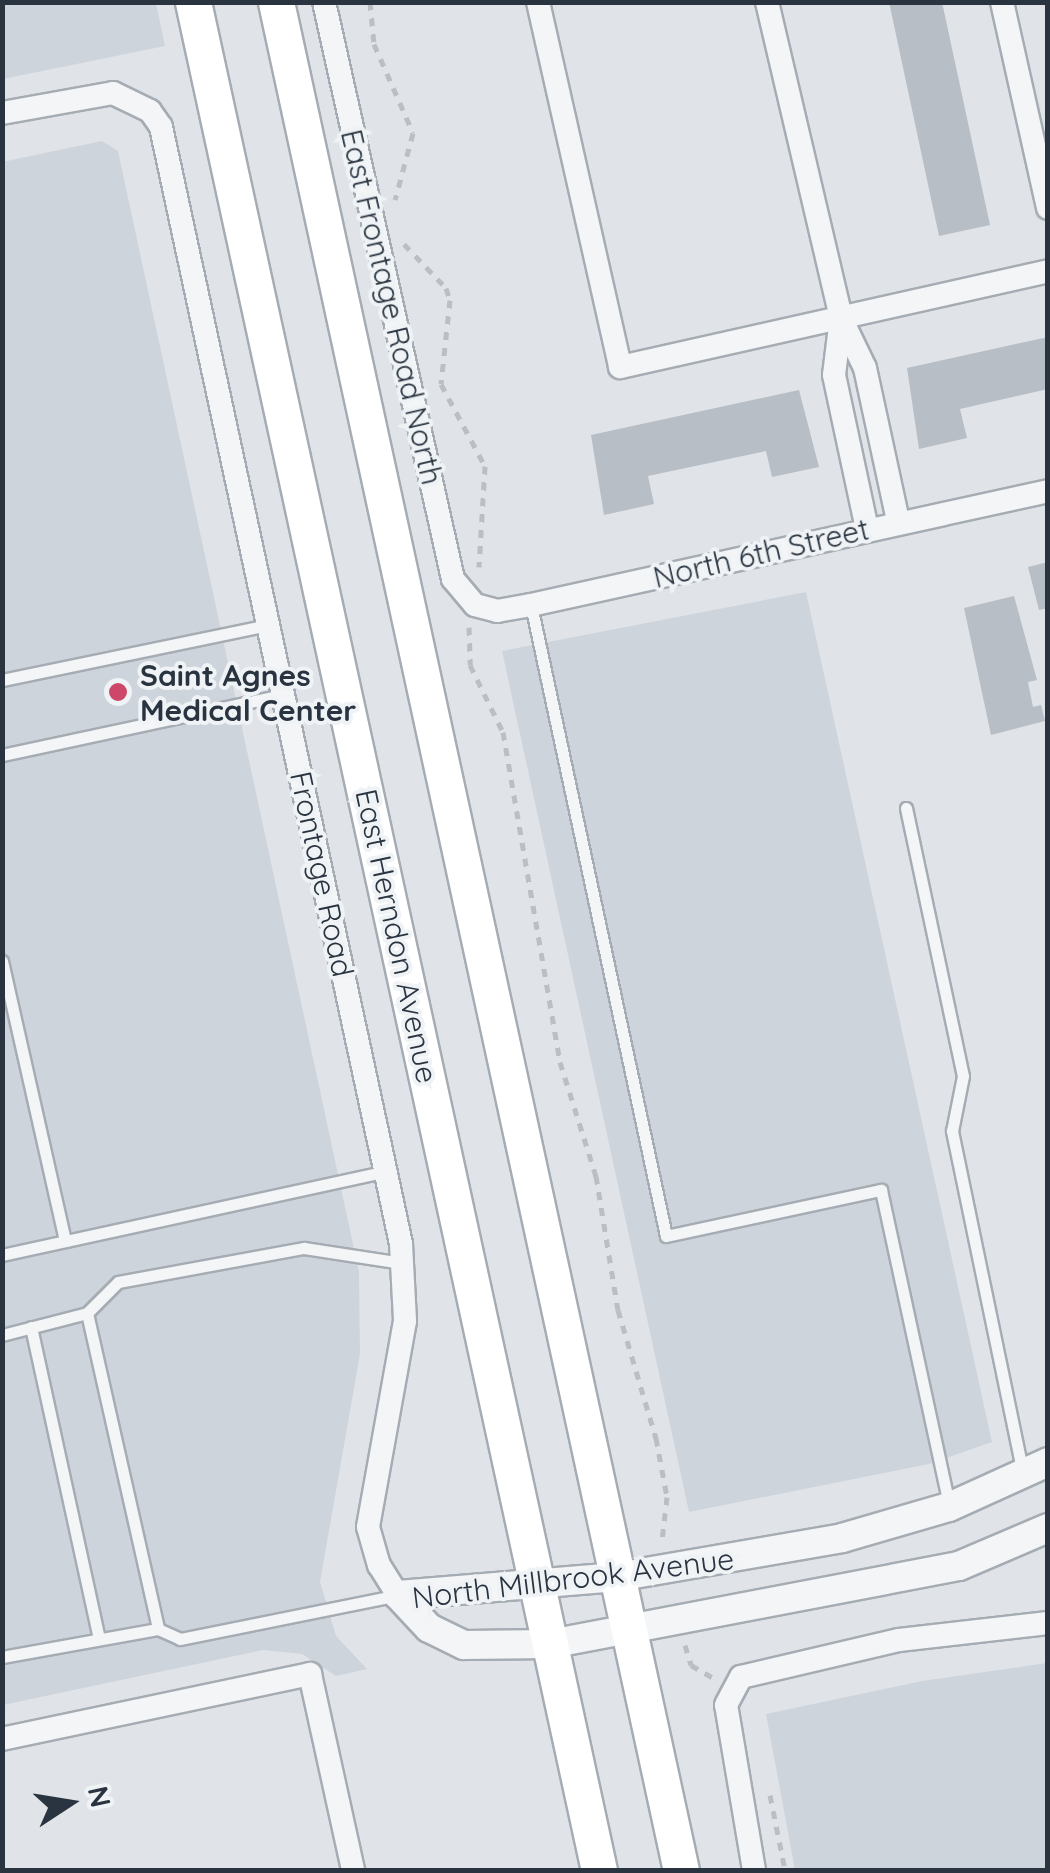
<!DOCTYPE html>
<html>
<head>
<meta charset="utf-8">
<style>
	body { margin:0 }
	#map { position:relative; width:1050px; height:1873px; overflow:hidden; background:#e0e4e9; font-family:Quicksand,sans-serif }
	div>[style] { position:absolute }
	.built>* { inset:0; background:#ced4db }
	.building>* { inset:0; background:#b7bec5 }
	.path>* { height:5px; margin-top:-2.5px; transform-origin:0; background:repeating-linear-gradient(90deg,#babfc4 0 8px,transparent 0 16px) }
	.roads { filter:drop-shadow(2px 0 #a5acb3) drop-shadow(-2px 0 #a5acb3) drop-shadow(0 2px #a5acb3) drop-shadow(0 -2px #a5acb3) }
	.service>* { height:11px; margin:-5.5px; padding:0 5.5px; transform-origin:5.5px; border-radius:5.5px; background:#f3f5f7 }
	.minor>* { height:22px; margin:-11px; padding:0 11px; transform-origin:11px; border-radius:11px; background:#f3f5f7 }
	.tertiary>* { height:28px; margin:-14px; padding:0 14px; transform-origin:14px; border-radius:14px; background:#f3f5f7 }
	.primary>* { height:35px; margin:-17.5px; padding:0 17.5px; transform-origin:17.5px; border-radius:17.5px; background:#fff }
	.dots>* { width:28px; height:28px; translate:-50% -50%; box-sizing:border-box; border:5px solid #eff3f6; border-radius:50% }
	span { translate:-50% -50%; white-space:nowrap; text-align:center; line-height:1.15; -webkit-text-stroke:8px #eff3f6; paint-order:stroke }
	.street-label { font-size:30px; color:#293440 }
	.poi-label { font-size:30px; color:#293440; font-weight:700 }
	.left { translate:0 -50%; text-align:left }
	.frame { position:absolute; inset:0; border:5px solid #293440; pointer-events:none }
	.north { position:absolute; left:20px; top:1753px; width:100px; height:100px; -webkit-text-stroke:8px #eff3f6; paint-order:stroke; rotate:78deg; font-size:28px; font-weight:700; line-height:40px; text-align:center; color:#293440 }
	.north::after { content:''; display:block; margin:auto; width:35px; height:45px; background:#293440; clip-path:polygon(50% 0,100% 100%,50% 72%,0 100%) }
</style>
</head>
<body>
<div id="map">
	<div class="built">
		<i style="clip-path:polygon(3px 2px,156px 3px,165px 46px,3px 79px)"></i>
		<i style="clip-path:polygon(102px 141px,118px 151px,359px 1272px,360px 1354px,320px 1582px,336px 1636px,367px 1669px,336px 1676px,302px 1654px,263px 1650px,3px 1705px,2px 162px)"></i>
		<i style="clip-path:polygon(806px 592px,992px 1442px,929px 1464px,689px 1512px,502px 651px)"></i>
		<i style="clip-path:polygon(1047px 1663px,1047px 1870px,795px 1870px,766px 1714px,922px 1681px)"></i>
	</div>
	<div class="building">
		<i style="clip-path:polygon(889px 2px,942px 2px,990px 225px,939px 236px)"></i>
		<i style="clip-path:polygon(1048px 337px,1048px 389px,960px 409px,967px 438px,919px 449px,907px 368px)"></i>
		<i style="clip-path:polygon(799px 390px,819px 467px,772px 477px,766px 451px,648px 476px,654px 504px,604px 515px,591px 435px)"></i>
		<i style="clip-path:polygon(1048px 562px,1048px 608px,1039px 610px,1028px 567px)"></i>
		<i style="clip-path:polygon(1014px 596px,1037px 680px,1028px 682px,1033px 707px,1041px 705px,1045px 721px,991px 735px,964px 608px)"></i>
	</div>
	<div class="path">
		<i style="left:370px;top:2px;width:42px;rotate:84.6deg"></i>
		<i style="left:374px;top:44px;width:97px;rotate:66.3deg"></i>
		<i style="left:413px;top:133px;width:69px;rotate:105deg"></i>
		<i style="left:404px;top:244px;width:61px;rotate:46.3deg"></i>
		<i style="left:446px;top:288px;width:13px;rotate:72deg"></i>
		<i style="left:450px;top:300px;width:84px;rotate:96.1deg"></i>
		<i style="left:441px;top:384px;width:93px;rotate:61.8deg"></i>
		<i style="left:485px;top:466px;width:101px;rotate:93.4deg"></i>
		<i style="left:469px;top:627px;width:38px;rotate:88deg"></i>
		<i style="left:470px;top:665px;width:75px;rotate:63.8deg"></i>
		<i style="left:503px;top:732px;width:335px;rotate:80.2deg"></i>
		<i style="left:560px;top:1062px;width:120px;rotate:72.5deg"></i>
		<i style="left:596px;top:1176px;width:136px;rotate:80.7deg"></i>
		<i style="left:618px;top:1310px;width:134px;rotate:73.5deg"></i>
		<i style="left:656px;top:1438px;width:60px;rotate:79.4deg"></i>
		<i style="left:667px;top:1497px;width:44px;rotate:96.5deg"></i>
		<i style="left:685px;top:1645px;width:21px;rotate:73deg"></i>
		<i style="left:691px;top:1665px;width:28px;rotate:30deg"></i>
		<i style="left:770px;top:1795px;width:76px;rotate:78.7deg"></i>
	</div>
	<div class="roads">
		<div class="service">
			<i style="left:531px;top:605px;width:645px;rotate:77.92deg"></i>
			<i style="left:666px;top:1236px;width:220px;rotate:-12.1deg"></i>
			<i style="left:881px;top:1190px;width:321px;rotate:77.8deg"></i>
			<i style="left:2px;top:680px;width:271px;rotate:-11.7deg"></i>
			<i style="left:2px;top:755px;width:286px;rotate:-12.1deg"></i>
			<i style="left:906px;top:808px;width:274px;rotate:78deg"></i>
			<i style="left:963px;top:1076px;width:56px;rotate:101.3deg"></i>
			<i style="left:952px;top:1131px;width:350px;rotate:78.3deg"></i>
			<i style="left:2px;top:961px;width:287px;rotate:77.3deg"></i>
			<i style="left:2px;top:1255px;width:394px;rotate:-12.3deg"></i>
			<i style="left:87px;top:1313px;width:324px;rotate:77.3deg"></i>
			<i style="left:31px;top:1327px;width:319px;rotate:77.7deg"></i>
			<i style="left:2px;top:1335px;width:88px;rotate:-14.5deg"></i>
			<i style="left:87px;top:1313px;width:44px;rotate:-45deg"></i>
			<i style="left:118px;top:1282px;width:189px;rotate:-10.4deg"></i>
			<i style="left:304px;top:1248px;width:99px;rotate:8.7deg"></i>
			<i style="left:2px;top:1657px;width:158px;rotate:-10.2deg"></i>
			<i style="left:158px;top:1629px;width:24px;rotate:24deg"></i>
			<i style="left:180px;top:1639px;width:222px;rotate:-11.4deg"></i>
		</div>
		<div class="minor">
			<i style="left:324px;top:2px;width:591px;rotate:77.4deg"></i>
			<i style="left:453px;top:579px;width:34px;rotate:50deg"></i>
			<i style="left:475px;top:605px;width:23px;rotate:15deg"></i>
			<i style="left:497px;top:611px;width:35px;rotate:-10deg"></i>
			<i style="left:531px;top:605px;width:529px;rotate:-12.43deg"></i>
			<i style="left:538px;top:2px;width:374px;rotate:77.3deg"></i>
			<i style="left:620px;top:367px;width:439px;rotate:-12.6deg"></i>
			<i style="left:767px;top:2px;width:325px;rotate:76.8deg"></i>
			<i style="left:841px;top:318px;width:55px;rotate:64.4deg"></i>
			<i style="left:865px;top:368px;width:157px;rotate:77.8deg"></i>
			<i style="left:1002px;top:2px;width:211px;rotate:77.4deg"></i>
			<i style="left:2px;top:113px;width:113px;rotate:-10.2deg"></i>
			<i style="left:113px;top:93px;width:41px;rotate:25.9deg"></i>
			<i style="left:150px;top:111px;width:19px;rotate:55deg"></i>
			<i style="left:161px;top:127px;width:1142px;rotate:77.87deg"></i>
			<i style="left:401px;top:1244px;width:77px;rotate:87deg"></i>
			<i style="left:405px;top:1321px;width:209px;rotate:100.2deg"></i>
			<i style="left:368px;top:1527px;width:40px;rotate:74deg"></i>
			<i style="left:379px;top:1565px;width:36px;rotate:58deg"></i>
			<i style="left:841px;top:318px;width:57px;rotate:97deg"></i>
			<i style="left:834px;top:375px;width:157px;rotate:77.9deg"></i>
			<i style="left:2px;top:1739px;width:315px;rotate:-11.9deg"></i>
			<i style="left:310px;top:1674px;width:201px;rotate:77.6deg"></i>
			<i style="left:754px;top:1870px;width:167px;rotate:-99.6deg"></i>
			<i style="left:726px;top:1705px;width:32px;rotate:-62deg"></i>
			<i style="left:741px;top:1677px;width:162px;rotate:-13.2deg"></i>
			<i style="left:899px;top:1640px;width:150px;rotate:-6.5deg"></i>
		</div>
		<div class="tertiary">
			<i style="left:398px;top:1595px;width:45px;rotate:46.8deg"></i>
			<i style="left:429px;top:1628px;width:39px;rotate:26deg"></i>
			<i style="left:464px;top:1645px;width:86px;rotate:-0.7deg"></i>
			<i style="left:550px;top:1644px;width:416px;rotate:-10.8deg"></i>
			<i style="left:959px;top:1566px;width:97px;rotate:-23.1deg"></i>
			<i style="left:398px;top:1595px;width:220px;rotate:-4.7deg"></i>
			<i style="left:617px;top:1577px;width:228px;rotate:-9.8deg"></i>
			<i style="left:842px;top:1538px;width:111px;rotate:-16.2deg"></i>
			<i style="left:949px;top:1507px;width:109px;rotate:-24.4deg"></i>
		</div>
		<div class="primary">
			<i style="left:193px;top:2px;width:1912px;rotate:77.74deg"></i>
			<i style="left:276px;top:2px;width:1911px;rotate:77.77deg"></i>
		</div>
	</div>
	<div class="dots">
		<i style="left:118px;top:692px;background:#cc4769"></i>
	</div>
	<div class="street-label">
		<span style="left:392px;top:307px;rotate:77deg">East Frontage Road North</span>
		<span style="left:761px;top:553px;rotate:-13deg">North 6th Street</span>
		<span style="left:322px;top:874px;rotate:78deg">Frontage Road</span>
		<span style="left:397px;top:936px;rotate:78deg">East Herndon Avenue</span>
		<span style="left:573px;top:1578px;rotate:-7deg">North Millbrook Avenue</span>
	</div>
	<div class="poi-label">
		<span class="left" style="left:140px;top:692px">Saint Agnes<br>Medical Center</span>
	</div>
	<div class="frame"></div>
	<div class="north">N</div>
</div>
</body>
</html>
